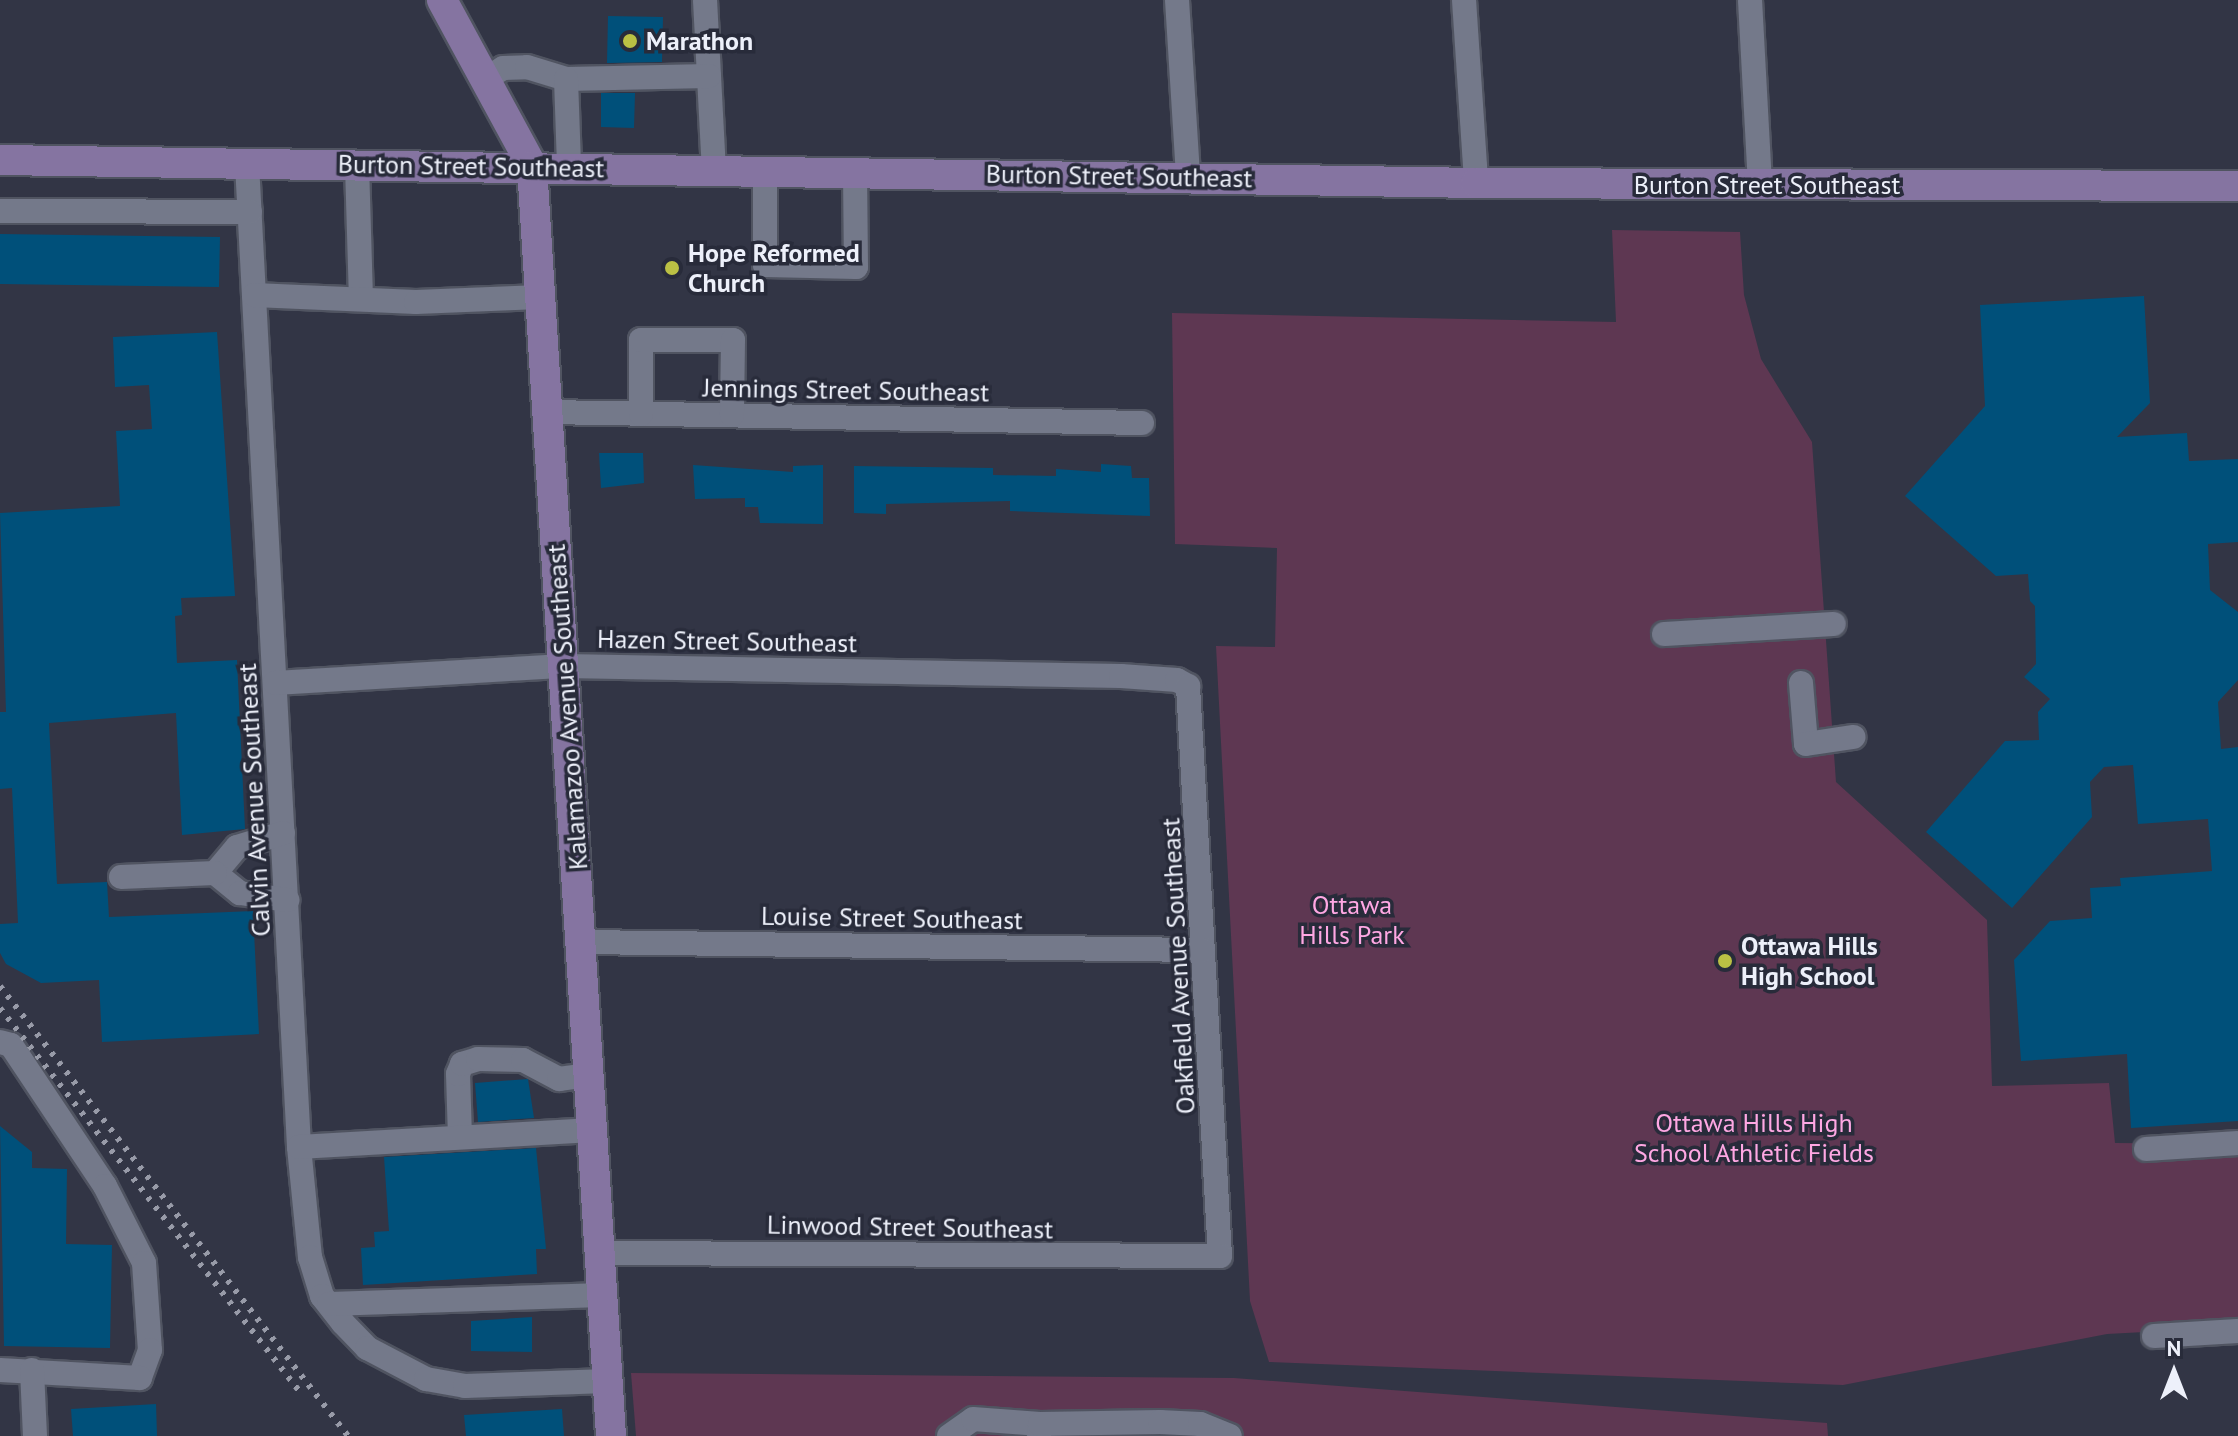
<!DOCTYPE html>
<html>
<head>
<meta charset="utf-8">
<style>
	body { margin:0 }
	#map { position:relative; width:2238px; height:1436px; overflow:hidden; background:#323545; font-family:"PT Sans",sans-serif }
	div>[style] { position:absolute }
	.green>* { inset:0; background:#5e3752 }
	.building>* { inset:0; background:#00507a }
	.roads { filter:drop-shadow(2px 0 #505461) drop-shadow(-2px 0 #505461) drop-shadow(0 2px #505461) drop-shadow(0 -2px #505461) }
	.minor>* { height:24px; margin:-12px; padding:0 12px; transform-origin:12px; border-radius:12px; background:#74798a }
	.major>* { height:30px; margin:-15px; padding:0 15px; transform-origin:15px; border-radius:15px; background:#8574a1 }
	.rail>* { height:6px; margin-top:-3px; transform-origin:0; background:repeating-linear-gradient(90deg,#989ba8 0 4px,transparent 0 12px) }
	.dots>* { width:22px; height:22px; translate:-50% -50%; box-sizing:border-box; border:4px solid #282b3a; border-radius:50% }
	span { translate:-50% -50%; white-space:nowrap; text-align:center; line-height:1.15; -webkit-text-stroke:7px #282b3a; paint-order:stroke }
	.poi-label { font-size:26px; color:#edf0fa; font-weight:700 }
	.left { translate:0 -50%; text-align:left }
	.street-label { font-size:26px; color:#edf0fa }
	.park-label { font-size:26px; color:#fea7e3 }
	.north { position:absolute; left:2134px; top:1332px; width:80px; height:80px; -webkit-text-stroke:6px #282b3a; paint-order:stroke; rotate:0deg; font-size:22px; font-weight:700; line-height:32px; text-align:center; color:#edf0fa }
	.north::after { content:''; display:block; margin:auto; width:28px; height:36px; background:#edf0fa; clip-path:polygon(50% 0,100% 100%,50% 72%,0 100%) }
</style>
</head>
<body>
<div id="map">
	<div class="green">
		<i style="clip-path:polygon(1612px 230px,1740px 232px,1744px 295px,1761px 359px,1812px 442px,1836px 782px,1987px 920px,1992px 1086px,2109px 1083px,2115px 1143px,2238px 1144px,2238px 1327px,2107px 1334px,1843px 1385px,1269px 1362px,1250px 1301px,1216px 646px,1275px 647px,1277px 548px,1175px 544px,1172px 313px,1616px 322px)"></i>
		<i style="clip-path:polygon(631px 1373px,1234px 1378px,1827px 1423px,1828px 1436px,636px 1436px)"></i>
	</div>
	<div class="building">
		<i style="clip-path:polygon(608px 16px,663px 17px,662px 62px,607px 63px)"></i>
		<i style="clip-path:polygon(601px 93px,635px 93px,634px 128px,601px 127px)"></i>
		<i style="clip-path:polygon(0 234px,220px 237px,219px 287px,0 284px)"></i>
		<i style="clip-path:polygon(2144px 296px,2150px 403px,2117px 437px,2187px 433px,2189px 461px,2238px 459px,2238px 542px,2208px 544px,2210px 590px,2238px 612px,2238px 680px,2218px 702px,2221px 749px,2238px 747px,2238px 1121px,2131px 1128px,2127px 1054px,2021px 1061px,2014px 960px,2050px 921px,2092px 918px,2090px 888px,2121px 886px,2120px 878px,2212px 871px,2208px 819px,2138px 824px,2133px 765px,2104px 767px,2090px 782px,2092px 817px,2012px 908px,1926px 832px,2005px 741px,2039px 740px,2038px 712px,2050px 699px,2024px 677px,2036px 664px,2035px 606px,2030px 601px,2028px 574px,1996px 576px,1905px 496px,1985px 406px,1980px 305px)"></i>
		<i style="clip-path:polygon(217px 332px,235px 596px,181px 598px,182px 615px,175px 616px,177px 663px,237px 660px,245px 829px,182px 835px,176px 713px,49px 723px,57px 884px,107px 882px,109px 917px,253px 911px,259px 1034px,102px 1042px,99px 980px,41px 983px,6px 964px,0 953px,0 924px,18px 923px,12px 788px,0 789px,0 712px,6px 712px,0 513px,120px 506px,116px 431px,152px 429px,149px 385px,115px 387px,113px 337px)"></i>
		<i style="clip-path:polygon(599px 453px,643px 453px,644px 483px,601px 488px)"></i>
		<i style="clip-path:polygon(1101px 464px,1131px 466px,1132px 478px,1149px 478px,1150px 516px,1010px 511px,1010px 501px,886px 504px,886px 514px,854px 513px,854px 466px,993px 468px,993px 475px,1056px 476px,1056px 469px,1101px 472px)"></i>
		<i style="clip-path:polygon(693px 465px,793px 472px,793px 466px,823px 465px,823px 524px,760px 523px,758px 507px,745px 507px,745px 498px,695px 499px)"></i>
		<i style="clip-path:polygon(528px 1079px,534px 1118px,478px 1122px,475px 1083px)"></i>
		<i style="clip-path:polygon(0 1126px,32px 1152px,32px 1168px,67px 1169px,66px 1244px,112px 1245px,110px 1348px,4px 1346px)"></i>
		<i style="clip-path:polygon(536px 1148px,546px 1249px,536px 1249px,537px 1274px,363px 1285px,361px 1248px,375px 1247px,374px 1232px,389px 1231px,384px 1157px)"></i>
		<i style="clip-path:polygon(532px 1317px,532px 1352px,471px 1351px,471px 1321px)"></i>
		<i style="clip-path:polygon(156px 1404px,157px 1436px,73px 1436px,71px 1409px)"></i>
		<i style="clip-path:polygon(562px 1409px,564px 1436px,466px 1436px,464px 1415px)"></i>
	</div>
	<div class="roads">
		<div class="minor">
			<i style="left:705px;top:0;width:169px;rotate:87deg"></i>
			<i style="left:1177px;top:0;width:177px;rotate:86.4deg"></i>
			<i style="left:1464px;top:0;width:183px;rotate:86.2deg"></i>
			<i style="left:1750px;top:0;width:186px;rotate:86.9deg"></i>
			<i style="left:485px;top:79px;width:21px;rotate:-31deg"></i>
			<i style="left:503px;top:68px;width:24px;rotate:-2deg"></i>
			<i style="left:527px;top:67px;width:41px;rotate:17.1deg"></i>
			<i style="left:566px;top:79px;width:143px;rotate:-1.2deg"></i>
			<i style="left:566px;top:79px;width:88px;rotate:88deg"></i>
			<i style="left:247px;top:164px;width:984px;rotate:86.97deg"></i>
			<i style="left:299px;top:1147px;width:111px;rotate:84.3deg"></i>
			<i style="left:310px;top:1257px;width:41px;rotate:72.9deg"></i>
			<i style="left:322px;top:1296px;width:34px;rotate:52deg"></i>
			<i style="left:343px;top:1323px;width:35px;rotate:46deg"></i>
			<i style="left:367px;top:1348px;width:67px;rotate:27.7deg"></i>
			<i style="left:426px;top:1379px;width:40px;rotate:10deg"></i>
			<i style="left:465px;top:1386px;width:142px;rotate:-2deg"></i>
			<i style="left:357px;top:165px;width:134px;rotate:88.3deg"></i>
			<i style="left:765px;top:170px;width:95px;rotate:90deg"></i>
			<i style="left:765px;top:265px;width:91px;rotate:1.3deg"></i>
			<i style="left:856px;top:267px;width:95px;rotate:-90.6deg"></i>
			<i style="left:0;top:211px;width:250px;rotate:0.2deg"></i>
			<i style="left:254px;top:295px;width:162px;rotate:2.5deg"></i>
			<i style="left:416px;top:302px;width:124px;rotate:-2.3deg"></i>
			<i style="left:548px;top:412px;width:594px;rotate:1.06deg"></i>
			<i style="left:641px;top:414px;width:74px;rotate:-90deg"></i>
			<i style="left:641px;top:340px;width:92px"></i>
			<i style="left:733px;top:340px;width:75px;rotate:90.8deg"></i>
			<i style="left:1664px;top:634px;width:170px;rotate:-3.4deg"></i>
			<i style="left:275px;top:683px;width:289px;rotate:-3.4deg"></i>
			<i style="left:564px;top:666px;width:557px;rotate:1.03deg"></i>
			<i style="left:1121px;top:676px;width:56px;rotate:4.1deg"></i>
			<i style="left:1177px;top:680px;width:13px;rotate:29deg"></i>
			<i style="left:1188px;top:686px;width:571px;rotate:86.79deg"></i>
			<i style="left:1220px;top:1256px;width:620px;rotate:-179.72deg"></i>
			<i style="left:1801px;top:683px;width:61px;rotate:85.3deg"></i>
			<i style="left:1806px;top:744px;width:48px;rotate:-8.5deg"></i>
			<i style="left:283px;top:833px;width:48px;rotate:163.1deg"></i>
			<i style="left:237px;top:847px;width:34px;rotate:130deg"></i>
			<i style="left:215px;top:873px;width:32px;rotate:39deg"></i>
			<i style="left:240px;top:893px;width:48px;rotate:8.5deg"></i>
			<i style="left:121px;top:877px;width:94px;rotate:-2.4deg"></i>
			<i style="left:581px;top:942px;width:622px;rotate:0.74deg"></i>
			<i style="left:0;top:1042px;width:11px;rotate:15deg"></i>
			<i style="left:11px;top:1045px;width:169px;rotate:56.3deg"></i>
			<i style="left:105px;top:1186px;width:86px;rotate:63.1deg"></i>
			<i style="left:144px;top:1263px;width:87px;rotate:86.1deg"></i>
			<i style="left:150px;top:1350px;width:30px;rotate:110deg"></i>
			<i style="left:140px;top:1378px;width:140px;rotate:-176.7deg"></i>
			<i style="left:460px;top:1137px;width:63px;rotate:-91.8deg"></i>
			<i style="left:458px;top:1074px;width:11px;rotate:-68deg"></i>
			<i style="left:462px;top:1064px;width:17px;rotate:-17deg"></i>
			<i style="left:478px;top:1059px;width:45px;rotate:1.3deg"></i>
			<i style="left:523px;top:1060px;width:41px;rotate:27.8deg"></i>
			<i style="left:559px;top:1079px;width:30px;rotate:-8deg"></i>
			<i style="left:299px;top:1147px;width:294px;rotate:-3.3deg"></i>
			<i style="left:2146px;top:1149px;width:92px;rotate:-3.7deg"></i>
			<i style="left:329px;top:1304px;width:273px;rotate:-1.9deg"></i>
			<i style="left:2154px;top:1336px;width:84px;rotate:-3.4deg"></i>
			<i style="left:32px;top:1370px;width:66px;rotate:87.4deg"></i>
			<i style="left:949px;top:1436px;width:29px;rotate:-35deg"></i>
			<i style="left:973px;top:1419px;width:67px;rotate:4.3deg"></i>
			<i style="left:1039px;top:1436px;width:12px;rotate:-85deg"></i>
			<i style="left:1040px;top:1424px;width:120px;rotate:-1deg"></i>
			<i style="left:1160px;top:1422px;width:40px;rotate:2.9deg"></i>
			<i style="left:1200px;top:1424px;width:32px;rotate:22deg"></i>
		</div>
		<div class="major">
			<i style="left:442px;top:0;width:189px;rotate:61.5deg"></i>
			<i style="left:532px;top:166px;width:1272px;rotate:86.44deg"></i>
			<i style="left:0;top:160px;width:1476px;rotate:0.89deg"></i>
			<i style="left:1476px;top:183px;width:762px;rotate:0.23deg"></i>
		</div>
	</div>
	<div class="rail">
		<i style="left:0;top:986px;width:569px;rotate:52.28deg"></i>
		<i style="left:0;top:1008px;width:489px;rotate:52deg"></i>
	</div>
	<div class="dots">
		<i style="left:630px;top:41px;background:#bbc044"></i>
		<i style="left:672px;top:268px;background:#bbc044"></i>
		<i style="left:1725px;top:961px;background:#bbc044"></i>
	</div>
	<div class="poi-label">
		<span class="left" style="left:646px;top:41px">Marathon</span>
		<span class="left" style="left:688px;top:268px">Hope Reformed<br>Church</span>
		<span class="left" style="left:1741px;top:961px">Ottawa Hills<br>High School</span>
	</div>
	<div class="street-label">
		<span style="left:471px;top:166px;rotate:1deg">Burton Street Southeast</span>
		<span style="left:1119px;top:176px;rotate:1deg">Burton Street Southeast</span>
		<span style="left:1767px;top:185px">Burton Street Southeast</span>
		<span style="left:846px;top:390px;rotate:1deg">Jennings Street Southeast</span>
		<span style="left:727px;top:641px;rotate:1deg">Hazen Street Southeast</span>
		<span style="left:567px;top:707px;rotate:-94deg">Kalamazoo Avenue Southeast</span>
		<span style="left:254px;top:800px;rotate:-93deg">Calvin Avenue Southeast</span>
		<span style="left:892px;top:918px;rotate:1deg">Louise Street Southeast</span>
		<span style="left:1178px;top:966px;rotate:-93deg">Oakfield Avenue Southeast</span>
		<span style="left:910px;top:1227px;rotate:1deg">Linwood Street Southeast</span>
	</div>
	<div class="park-label">
		<span style="left:1352px;top:920px">Ottawa<br>Hills Park</span>
		<span style="left:1754px;top:1138px">Ottawa Hills High<br>School Athletic Fields</span>
	</div>
	<div class="north">N</div>
</div>
</body>
</html>
